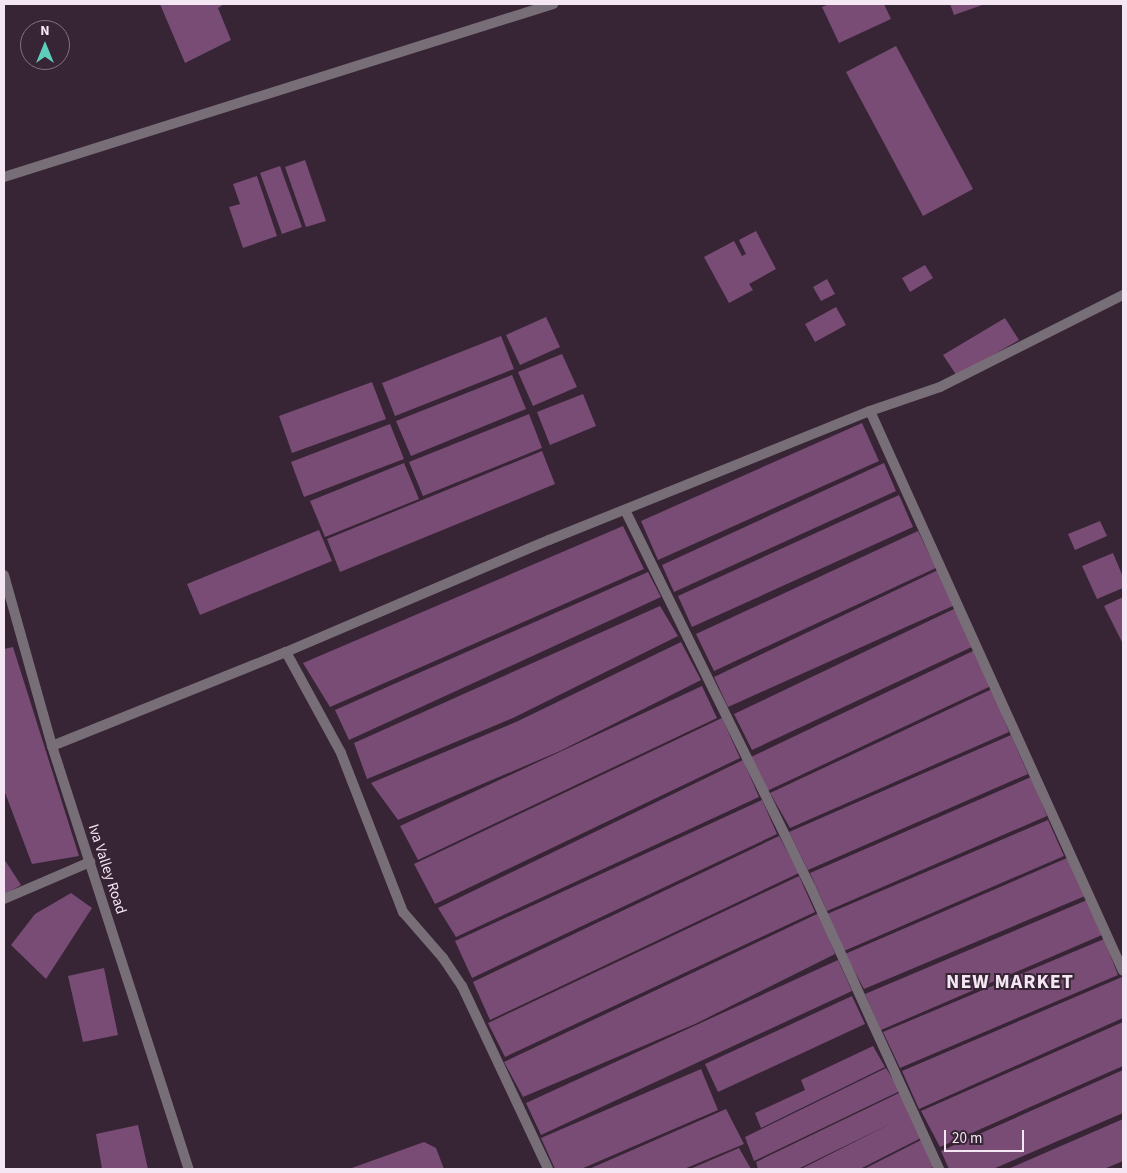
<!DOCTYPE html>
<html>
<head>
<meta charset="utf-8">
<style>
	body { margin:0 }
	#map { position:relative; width:1127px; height:1173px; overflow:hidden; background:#372435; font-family:"Source Sans 3",sans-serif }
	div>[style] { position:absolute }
	.building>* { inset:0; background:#794c75 }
	.street>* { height:10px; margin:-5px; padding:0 5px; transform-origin:5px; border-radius:5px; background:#786e77 }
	span { translate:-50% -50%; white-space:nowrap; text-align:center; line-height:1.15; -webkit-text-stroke:4px #372435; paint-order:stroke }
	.street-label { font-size:15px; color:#f4e7f3 }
	.district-label { font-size:20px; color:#f4e7f3; font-weight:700; letter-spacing:1px }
	.frame { position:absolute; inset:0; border:5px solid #f4e7f3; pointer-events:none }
	.north { position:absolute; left:20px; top:20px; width:50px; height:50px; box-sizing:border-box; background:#372435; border:1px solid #837281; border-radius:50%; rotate:0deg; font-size:14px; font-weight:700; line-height:20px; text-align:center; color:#f4e7f3 }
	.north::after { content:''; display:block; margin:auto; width:18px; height:22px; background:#5cceba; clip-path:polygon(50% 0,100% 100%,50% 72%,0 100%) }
	.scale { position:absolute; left:944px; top:1130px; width:80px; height:22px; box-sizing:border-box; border:2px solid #f4e7f3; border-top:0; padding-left:6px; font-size:15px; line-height:18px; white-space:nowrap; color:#f4e7f3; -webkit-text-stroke:4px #372435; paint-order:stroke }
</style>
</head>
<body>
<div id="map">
	<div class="building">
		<i style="clip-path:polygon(160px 4px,224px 4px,218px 8px,231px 40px,185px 63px)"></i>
		<i style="clip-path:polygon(829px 4px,884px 4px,891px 19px,839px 43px,822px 7px)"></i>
		<i style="clip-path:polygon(950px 4px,985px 4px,954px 15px)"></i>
		<i style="clip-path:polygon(896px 46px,973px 189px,923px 216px,846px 72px)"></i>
		<i style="clip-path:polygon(305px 160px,326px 221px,306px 227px,285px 167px)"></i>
		<i style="clip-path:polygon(280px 166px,302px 227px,282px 234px,260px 173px)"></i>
		<i style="clip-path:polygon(257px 176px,277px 236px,243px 248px,229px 207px,240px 204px,233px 184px)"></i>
		<i style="clip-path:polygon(756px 231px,776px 269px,749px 284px,753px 290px,729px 303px,704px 257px,734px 241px,742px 256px,746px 254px,739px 240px)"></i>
		<i style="clip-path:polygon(925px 265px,933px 278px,910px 292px,902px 278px)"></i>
		<i style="clip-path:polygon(827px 279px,835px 294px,821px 301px,813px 287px)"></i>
		<i style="clip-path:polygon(836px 307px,846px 325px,815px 342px,805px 324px)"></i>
		<i style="clip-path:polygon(546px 317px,560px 347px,520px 365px,506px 335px)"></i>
		<i style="clip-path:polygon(1005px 318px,1019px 340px,957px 376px,943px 355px)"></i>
		<i style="clip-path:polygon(501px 336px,514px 369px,395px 416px,382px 383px)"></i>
		<i style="clip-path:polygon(562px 354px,577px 387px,533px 406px,518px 372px)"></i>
		<i style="clip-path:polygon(512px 375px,526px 409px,411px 456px,396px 421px)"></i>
		<i style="clip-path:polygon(372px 382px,386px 419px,292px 453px,279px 416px)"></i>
		<i style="clip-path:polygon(583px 394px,596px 426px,550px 445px,537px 412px)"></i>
		<i style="clip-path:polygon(529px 414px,542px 448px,423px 496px,409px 462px)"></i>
		<i style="clip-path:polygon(862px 423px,879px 461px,658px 560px,641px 521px)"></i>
		<i style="clip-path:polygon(390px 424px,404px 459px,304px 497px,291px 462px)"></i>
		<i style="clip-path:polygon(542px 451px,555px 484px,340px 572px,327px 539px)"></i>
		<i style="clip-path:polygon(404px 463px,419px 499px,325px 537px,310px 501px)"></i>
		<i style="clip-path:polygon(884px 463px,896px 491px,674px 592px,662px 565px)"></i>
		<i style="clip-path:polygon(899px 495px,913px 527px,692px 627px,678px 596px)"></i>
		<i style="clip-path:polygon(1100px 521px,1107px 536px,1075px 550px,1068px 534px)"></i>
		<i style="clip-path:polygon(623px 526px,644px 569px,330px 707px,303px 663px)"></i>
		<i style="clip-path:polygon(319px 530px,332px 561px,200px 615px,187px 584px)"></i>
		<i style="clip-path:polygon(918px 531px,936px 568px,714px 671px,696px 634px)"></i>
		<i style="clip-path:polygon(1113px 553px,1123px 577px,1123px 588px,1097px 599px,1082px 566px)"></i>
		<i style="clip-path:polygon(938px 570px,955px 605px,728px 707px,714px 677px)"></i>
		<i style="clip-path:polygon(648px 572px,661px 597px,349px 740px,335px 710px)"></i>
		<i style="clip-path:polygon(1123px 597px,1123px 644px,1104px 606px)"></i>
		<i style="clip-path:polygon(660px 606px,678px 636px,513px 718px,367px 779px,354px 743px)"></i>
		<i style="clip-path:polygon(956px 608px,974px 646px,752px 750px,734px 714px)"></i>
		<i style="clip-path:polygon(681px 642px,701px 680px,560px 751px,398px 820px,371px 783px,516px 722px)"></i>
		<i style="clip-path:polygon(13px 647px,79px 856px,32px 864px,4px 790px,4px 649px)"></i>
		<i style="clip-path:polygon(975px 650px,991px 686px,767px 791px,751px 757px)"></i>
		<i style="clip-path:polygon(702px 686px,717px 718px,418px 860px,400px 826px)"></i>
		<i style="clip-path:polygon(992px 689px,1009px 732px,790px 828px,770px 793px)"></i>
		<i style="clip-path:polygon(722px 718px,740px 758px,435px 904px,414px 864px)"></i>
		<i style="clip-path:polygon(1011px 735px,1028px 774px,808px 870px,789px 832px)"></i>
		<i style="clip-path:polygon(743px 760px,759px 797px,456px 937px,438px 908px)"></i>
		<i style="clip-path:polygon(1031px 777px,1047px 816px,827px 911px,810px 873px)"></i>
		<i style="clip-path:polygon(762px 800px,777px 834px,472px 978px,455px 941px)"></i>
		<i style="clip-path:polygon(1048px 820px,1064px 856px,844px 951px,827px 914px)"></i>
		<i style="clip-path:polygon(779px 836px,799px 873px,490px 1020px,473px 982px)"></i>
		<i style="clip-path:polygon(1067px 858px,1085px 896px,864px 989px,845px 954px)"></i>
		<i style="clip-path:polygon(4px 859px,21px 885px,4px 895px)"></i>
		<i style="clip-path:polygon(799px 876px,815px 912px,505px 1057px,488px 1023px)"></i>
		<i style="clip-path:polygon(71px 893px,92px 908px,46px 979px,11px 945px,35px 914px)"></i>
		<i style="clip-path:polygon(1087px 900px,1102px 935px,881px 1030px,865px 994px)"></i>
		<i style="clip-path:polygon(819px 913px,835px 954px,695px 1024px,523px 1097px,504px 1062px)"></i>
		<i style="clip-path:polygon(1104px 939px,1118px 975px,900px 1068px,883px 1032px)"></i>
		<i style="clip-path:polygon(838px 960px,852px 991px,541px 1135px,526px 1103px)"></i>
		<i style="clip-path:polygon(104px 968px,118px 1035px,83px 1042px,68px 976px)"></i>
		<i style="clip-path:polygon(1122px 977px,1123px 1018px,919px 1109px,902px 1071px)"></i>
		<i style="clip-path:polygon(852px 996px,865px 1024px,718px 1092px,705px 1064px)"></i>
		<i style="clip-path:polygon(1123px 1022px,1123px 1066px,940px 1147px,921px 1111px)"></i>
		<i style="clip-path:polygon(873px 1046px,885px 1067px,761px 1128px,755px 1113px,805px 1090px,801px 1080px)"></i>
		<i style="clip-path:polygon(886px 1068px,900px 1091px,754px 1161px,745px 1137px)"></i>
		<i style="clip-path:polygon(701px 1069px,718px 1110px,581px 1169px,555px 1169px,541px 1138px)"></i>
		<i style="clip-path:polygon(1123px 1070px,1123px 1113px,993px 1169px,949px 1169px,941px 1151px)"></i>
		<i style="clip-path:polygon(901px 1092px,921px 1138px,860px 1169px,801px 1169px,892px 1123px,798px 1169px,758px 1169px,756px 1162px)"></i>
		<i style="clip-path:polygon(726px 1109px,744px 1144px,684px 1169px,589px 1169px)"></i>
		<i style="clip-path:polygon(1123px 1119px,1123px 1161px,1104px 1169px,1008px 1169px)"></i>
		<i style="clip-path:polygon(138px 1125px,148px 1169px,102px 1169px,96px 1134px)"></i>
		<i style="clip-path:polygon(921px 1140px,935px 1166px,929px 1169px,864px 1169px)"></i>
		<i style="clip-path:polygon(424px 1142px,436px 1148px,444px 1169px,349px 1169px)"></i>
		<i style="clip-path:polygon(739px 1148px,751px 1169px,690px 1169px)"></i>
	</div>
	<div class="street">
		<i style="left:4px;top:177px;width:576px;rotate:-17.49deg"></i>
		<i style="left:870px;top:411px;width:614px;rotate:65.69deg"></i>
		<i style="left:625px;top:510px;width:421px;rotate:63.8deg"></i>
		<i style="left:811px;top:888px;width:309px;rotate:65.5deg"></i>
		<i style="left:4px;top:575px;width:178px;rotate:74.3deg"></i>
		<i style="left:52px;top:746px;width:445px;rotate:72.1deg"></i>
		<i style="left:286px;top:652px;width:115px;rotate:61.4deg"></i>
		<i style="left:341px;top:753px;width:171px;rotate:68.7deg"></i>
		<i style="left:403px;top:912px;width:61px;rotate:49deg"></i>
		<i style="left:443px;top:958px;width:34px;rotate:56deg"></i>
		<i style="left:462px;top:986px;width:202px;rotate:64.8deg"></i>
		<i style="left:52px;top:746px;width:252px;rotate:-21.9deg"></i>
		<i style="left:286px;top:652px;width:286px;rotate:-23.1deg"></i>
		<i style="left:549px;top:540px;width:346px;rotate:-21.9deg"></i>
		<i style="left:870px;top:411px;width:74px;rotate:-18.9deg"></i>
		<i style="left:940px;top:387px;width:205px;rotate:-26.7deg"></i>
		<i style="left:4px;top:899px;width:94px;rotate:-23.3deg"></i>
	</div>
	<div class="street-label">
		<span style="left:107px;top:869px;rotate:72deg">Iva Valley Road</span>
	</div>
	<div class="district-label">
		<span style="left:1010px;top:982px">NEW MARKET</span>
	</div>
	<div class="frame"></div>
	<div class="north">N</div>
	<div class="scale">20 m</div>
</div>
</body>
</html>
